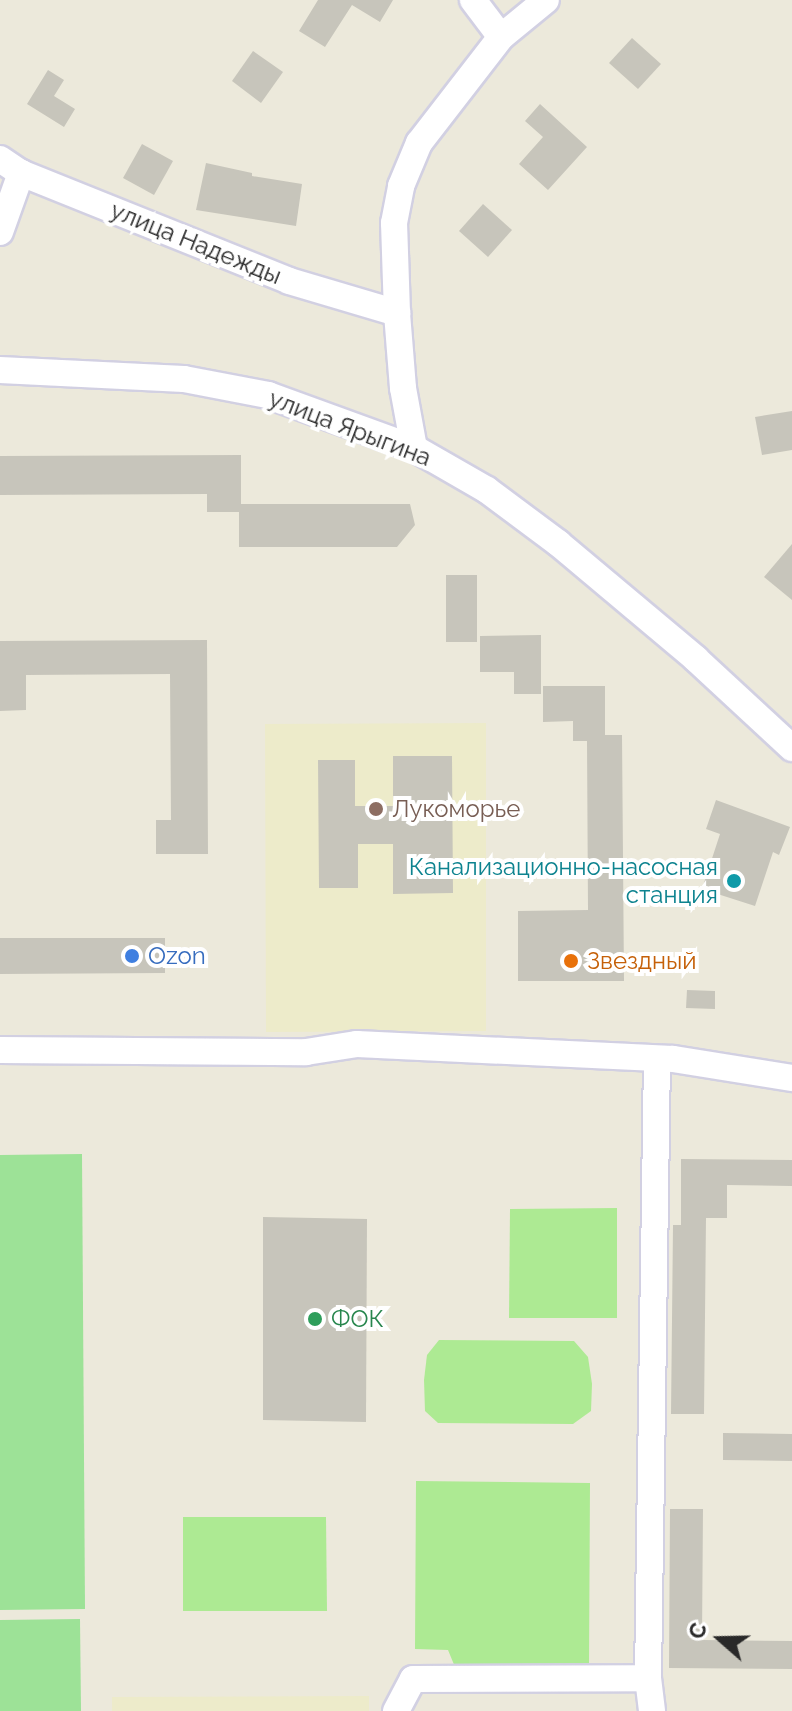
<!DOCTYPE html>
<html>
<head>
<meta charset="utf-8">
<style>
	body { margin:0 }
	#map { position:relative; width:792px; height:1711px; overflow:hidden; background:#ece9db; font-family:Raleway,sans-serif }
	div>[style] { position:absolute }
	.education>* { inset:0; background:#edebca }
	.green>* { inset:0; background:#9de297 }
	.pitch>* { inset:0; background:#adea93 }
	.building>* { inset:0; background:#c7c5bb }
	.roads { filter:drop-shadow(2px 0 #d2d0e2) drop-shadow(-2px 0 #d2d0e2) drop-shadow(0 2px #d2d0e2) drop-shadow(0 -2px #d2d0e2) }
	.minor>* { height:26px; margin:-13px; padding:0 13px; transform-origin:13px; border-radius:13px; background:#fff }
	.dots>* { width:22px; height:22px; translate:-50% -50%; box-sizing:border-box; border:4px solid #fff; border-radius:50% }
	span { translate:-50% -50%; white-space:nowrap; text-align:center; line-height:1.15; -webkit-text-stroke:8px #fff; paint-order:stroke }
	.street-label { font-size:24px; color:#292929 }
	.education-label { font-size:24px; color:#785e54 }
	.left { translate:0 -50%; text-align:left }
	.culture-label { font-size:24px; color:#0d838f }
	.right { translate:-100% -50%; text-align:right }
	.shop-label { font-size:24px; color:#366cbe }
	.food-label { font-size:24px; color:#c56008 }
	.leisure-label { font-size:24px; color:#27864d }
	.north { position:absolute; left:680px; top:1599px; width:80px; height:80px; -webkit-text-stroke:6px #fff; paint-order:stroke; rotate:290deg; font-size:22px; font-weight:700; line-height:32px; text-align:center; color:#292929 }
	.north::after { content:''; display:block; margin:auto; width:28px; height:36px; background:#292929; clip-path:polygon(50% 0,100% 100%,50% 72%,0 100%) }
</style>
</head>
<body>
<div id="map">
	<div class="education">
		<i style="clip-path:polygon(486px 723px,486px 1031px,266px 1032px,265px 724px)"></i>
		<i style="clip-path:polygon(369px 1696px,369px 1711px,112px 1711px,112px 1697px)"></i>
	</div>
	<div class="green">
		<i style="clip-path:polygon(82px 1154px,85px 1609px,0 1610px,0 1155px)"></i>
		<i style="clip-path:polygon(80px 1619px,81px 1711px,0 1711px,0 1620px)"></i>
	</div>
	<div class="pitch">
		<i style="clip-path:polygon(617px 1208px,617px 1318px,509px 1318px,510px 1209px)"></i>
		<i style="clip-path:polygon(439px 1340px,574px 1341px,588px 1357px,592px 1384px,591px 1411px,573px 1424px,438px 1423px,425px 1411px,424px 1380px,427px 1355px)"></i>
		<i style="clip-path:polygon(416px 1481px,590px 1483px,589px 1668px,455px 1667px,448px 1650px,415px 1649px)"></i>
		<i style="clip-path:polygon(183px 1517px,326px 1517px,327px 1611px,183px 1611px)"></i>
	</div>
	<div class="building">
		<i style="clip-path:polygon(318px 0,393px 0,380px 22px,352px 5px,325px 47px,299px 31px)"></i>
		<i style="clip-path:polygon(632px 38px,661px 64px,638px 89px,609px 63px)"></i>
		<i style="clip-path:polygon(253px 51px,283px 72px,261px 103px,232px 81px)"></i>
		<i style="clip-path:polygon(48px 70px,64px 80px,54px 96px,75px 109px,64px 127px,27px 104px)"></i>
		<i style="clip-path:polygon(540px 104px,587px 147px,548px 190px,519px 164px,543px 137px,525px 121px)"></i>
		<i style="clip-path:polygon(142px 144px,173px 161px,154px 195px,123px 178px)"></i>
		<i style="clip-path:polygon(206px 163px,252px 173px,252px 176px,302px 184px,296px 226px,196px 210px)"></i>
		<i style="clip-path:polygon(483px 204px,512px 230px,488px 257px,459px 231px)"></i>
		<i style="clip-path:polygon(792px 411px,792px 450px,762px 455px,755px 417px)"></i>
		<i style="clip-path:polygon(241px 455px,241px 504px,410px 504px,415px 525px,397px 547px,239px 547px,239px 512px,207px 512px,207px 494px,0 495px,0 456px)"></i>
		<i style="clip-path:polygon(792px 544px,792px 600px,764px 577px)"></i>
		<i style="clip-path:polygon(446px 575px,477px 575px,477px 642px,446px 642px)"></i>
		<i style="clip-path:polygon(541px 635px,541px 694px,514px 694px,514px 672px,480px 672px,480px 636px)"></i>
		<i style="clip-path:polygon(207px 640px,208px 854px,156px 854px,156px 820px,171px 820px,170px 674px,26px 675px,26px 710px,0 711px,0 641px)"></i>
		<i style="clip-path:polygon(543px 686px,605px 686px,605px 735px,622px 735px,624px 981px,518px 981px,518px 911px,588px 910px,587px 741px,573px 741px,573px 721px,543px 722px)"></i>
		<i style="clip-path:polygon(393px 756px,452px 756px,453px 893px,393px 894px,393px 844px,358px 844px,358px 888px,319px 888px,318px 760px,355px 760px,355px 806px,393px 806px)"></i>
		<i style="clip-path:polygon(716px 800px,790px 827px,779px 855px,773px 852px,755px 906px,702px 889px,720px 834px,706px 829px)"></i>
		<i style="clip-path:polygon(0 938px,165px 938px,165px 973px,0 974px)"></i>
		<i style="clip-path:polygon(687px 990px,715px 991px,715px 1009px,686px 1008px)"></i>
		<i style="clip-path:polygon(681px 1159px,792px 1160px,792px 1186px,727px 1185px,727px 1218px,706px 1218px,704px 1414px,671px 1414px,673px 1225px,681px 1225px)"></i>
		<i style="clip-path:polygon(263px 1217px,367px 1219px,366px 1422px,263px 1420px)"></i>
		<i style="clip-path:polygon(723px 1433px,792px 1434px,792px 1461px,723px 1460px)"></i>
		<i style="clip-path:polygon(670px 1509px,703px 1509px,702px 1640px,792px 1641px,792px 1669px,669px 1668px)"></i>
	</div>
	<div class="roads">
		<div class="minor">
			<i style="left:473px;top:0;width:46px;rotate:52.9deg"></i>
			<i style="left:0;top:159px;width:25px;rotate:34deg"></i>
			<i style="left:21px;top:173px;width:289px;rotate:21.9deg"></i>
			<i style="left:289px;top:281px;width:113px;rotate:16.5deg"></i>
			<i style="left:0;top:232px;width:63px;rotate:-70.4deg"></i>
			<i style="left:0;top:370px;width:184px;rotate:2.8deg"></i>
			<i style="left:184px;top:379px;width:86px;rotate:10.8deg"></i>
			<i style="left:268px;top:395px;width:155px;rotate:20deg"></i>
			<i style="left:414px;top:448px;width:84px;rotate:29.9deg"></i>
			<i style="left:487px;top:490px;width:89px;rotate:36.7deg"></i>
			<i style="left:558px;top:543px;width:180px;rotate:40deg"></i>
			<i style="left:696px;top:659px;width:131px;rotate:42.8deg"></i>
			<i style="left:414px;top:448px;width:61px;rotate:-100.4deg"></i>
			<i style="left:403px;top:388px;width:75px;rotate:-94.6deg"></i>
			<i style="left:397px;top:313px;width:90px;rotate:-91.9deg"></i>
			<i style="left:394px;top:223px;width:38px;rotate:-79deg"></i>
			<i style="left:401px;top:186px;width:47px;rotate:-67.3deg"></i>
			<i style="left:419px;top:143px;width:134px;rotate:-52.3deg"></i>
			<i style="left:501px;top:37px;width:58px;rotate:-39.4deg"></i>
			<i style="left:0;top:1050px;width:306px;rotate:0.4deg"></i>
			<i style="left:306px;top:1052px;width:52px;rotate:-8.9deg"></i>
			<i style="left:357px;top:1044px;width:316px;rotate:2.7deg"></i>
			<i style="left:673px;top:1059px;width:121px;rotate:9.1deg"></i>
			<i style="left:648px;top:1678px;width:619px;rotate:-89.17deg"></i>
			<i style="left:396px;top:1711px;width:36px;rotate:-62deg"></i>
			<i style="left:413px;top:1679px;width:235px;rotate:-0.2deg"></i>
			<i style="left:648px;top:1678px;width:33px;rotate:83deg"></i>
		</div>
	</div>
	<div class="dots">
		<i style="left:376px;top:809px;background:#8d6e63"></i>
		<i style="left:734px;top:881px;background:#0f9aa8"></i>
		<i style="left:132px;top:956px;background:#3f7fe0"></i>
		<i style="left:571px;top:961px;background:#e8710a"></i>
		<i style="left:315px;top:1319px;background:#2e9e5b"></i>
	</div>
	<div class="street-label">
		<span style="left:196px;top:243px;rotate:22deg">улица Надежды</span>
		<span style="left:350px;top:428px;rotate:21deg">улица Ярыгина</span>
	</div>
	<div class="education-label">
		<span class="left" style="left:392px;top:809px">Лукоморье</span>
	</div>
	<div class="culture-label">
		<span class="right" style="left:718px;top:881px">Канализационно-насосная<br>станция</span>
	</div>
	<div class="shop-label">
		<span class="left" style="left:148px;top:956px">Ozon</span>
	</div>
	<div class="food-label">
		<span class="left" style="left:587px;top:961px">Звездный</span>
	</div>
	<div class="leisure-label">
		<span class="left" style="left:331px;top:1319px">ФОК</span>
	</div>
	<div class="north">С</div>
</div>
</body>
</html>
